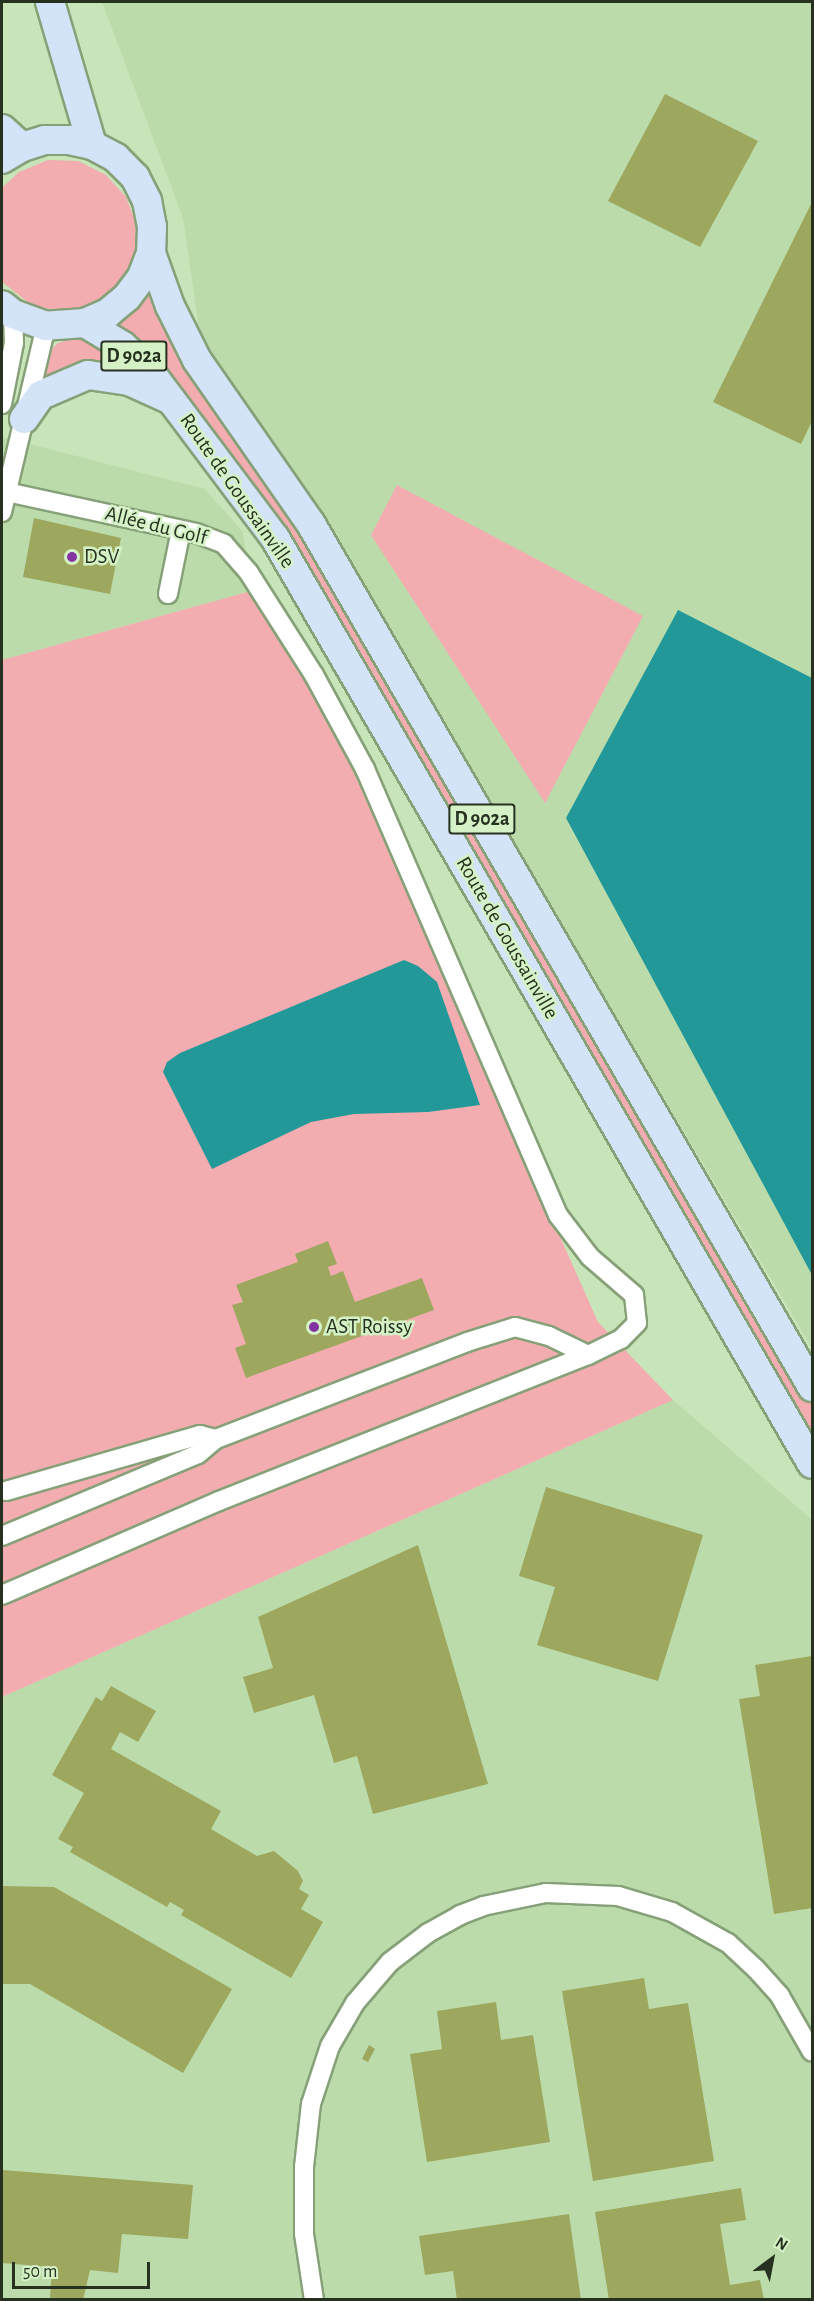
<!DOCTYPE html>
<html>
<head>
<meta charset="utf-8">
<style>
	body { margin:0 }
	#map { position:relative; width:814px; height:2301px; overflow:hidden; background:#c8e4b9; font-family:"Alegreya Sans",sans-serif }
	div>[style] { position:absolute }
	.built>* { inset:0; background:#bbdcaa }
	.green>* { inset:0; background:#f3adb1 }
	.water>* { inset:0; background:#239899 }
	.building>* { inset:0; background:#9da75e }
	.roads { filter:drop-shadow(2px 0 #86a178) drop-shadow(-2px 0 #86a178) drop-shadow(0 2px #86a178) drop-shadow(0 -2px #86a178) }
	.street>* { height:18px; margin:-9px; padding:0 9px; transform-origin:9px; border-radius:9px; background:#fff }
	.primary>* { height:28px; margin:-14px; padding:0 14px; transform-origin:14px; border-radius:14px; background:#d3e3f8 }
	.dots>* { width:16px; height:16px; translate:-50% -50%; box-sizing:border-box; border:3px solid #d5f2c6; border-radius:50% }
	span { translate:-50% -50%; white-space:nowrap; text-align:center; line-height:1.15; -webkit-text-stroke:5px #d5f2c6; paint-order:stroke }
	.shield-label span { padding:2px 4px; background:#d5f2c6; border:2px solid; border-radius:4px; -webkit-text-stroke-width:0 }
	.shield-label { font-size:20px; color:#263120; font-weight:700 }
	.street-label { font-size:21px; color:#263120 }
	.poi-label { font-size:21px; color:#263120 }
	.left { translate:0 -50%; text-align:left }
	.frame { position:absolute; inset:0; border:3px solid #263120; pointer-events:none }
	.north { position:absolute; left:742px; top:2229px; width:60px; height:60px; -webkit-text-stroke:4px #d5f2c6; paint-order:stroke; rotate:32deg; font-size:16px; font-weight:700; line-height:24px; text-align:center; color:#263120 }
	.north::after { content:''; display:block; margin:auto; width:21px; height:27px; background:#263120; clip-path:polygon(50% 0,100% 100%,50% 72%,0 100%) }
	.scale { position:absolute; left:12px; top:2262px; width:138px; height:27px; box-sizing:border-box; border:3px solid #263120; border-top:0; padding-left:8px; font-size:18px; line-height:21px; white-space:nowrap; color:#263120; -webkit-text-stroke:4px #d5f2c6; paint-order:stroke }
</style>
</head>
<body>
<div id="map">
	<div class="built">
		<i style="clip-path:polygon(102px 2px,812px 2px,812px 1348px,295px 474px,200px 335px,183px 218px)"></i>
		<i style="clip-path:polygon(2px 437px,205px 489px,243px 532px,251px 591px,2px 660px)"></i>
		<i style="clip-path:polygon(673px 1400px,812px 1520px,812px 2299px,2px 2299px,2px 1697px)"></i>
	</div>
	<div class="green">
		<i style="clip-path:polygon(48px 160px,78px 161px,106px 175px,126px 197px,136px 223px,135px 251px,124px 277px,105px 297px,78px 309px,63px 311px,33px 306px,2px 282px,2px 188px,19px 172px)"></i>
		<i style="clip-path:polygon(153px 291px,287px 504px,812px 1403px,812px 1443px,268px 514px,114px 326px,127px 319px)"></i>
		<i style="clip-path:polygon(76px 338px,95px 341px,134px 369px,47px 386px,38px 372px,47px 354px,58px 343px)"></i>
		<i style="clip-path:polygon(397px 485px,643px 616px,545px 803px,371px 535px)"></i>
		<i style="clip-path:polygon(251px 591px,326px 710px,598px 1322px,673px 1400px,2px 1697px,2px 660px)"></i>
	</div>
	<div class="water">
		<i style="clip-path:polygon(678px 610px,812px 678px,812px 1275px,566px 818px)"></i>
		<i style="clip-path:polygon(404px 960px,418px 966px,437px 982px,480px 1105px,428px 1112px,354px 1114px,311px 1122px,212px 1169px,163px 1072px,167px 1062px,180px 1053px)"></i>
	</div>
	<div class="building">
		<i style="clip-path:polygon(665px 94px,758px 141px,700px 247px,608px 201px)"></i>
		<i style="clip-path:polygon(812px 202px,812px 421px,801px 444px,713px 402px)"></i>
		<i style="clip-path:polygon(34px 518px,121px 538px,110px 594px,23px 577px)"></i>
		<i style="clip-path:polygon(328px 1241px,337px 1264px,328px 1267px,331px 1276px,343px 1271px,355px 1302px,422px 1278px,434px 1310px,246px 1378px,235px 1348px,246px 1344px,232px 1305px,243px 1302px,236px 1285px,298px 1262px,295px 1254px)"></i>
		<i style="clip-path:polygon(546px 1487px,703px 1535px,658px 1681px,537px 1645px,555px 1587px,519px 1576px)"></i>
		<i style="clip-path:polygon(418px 1545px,488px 1784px,373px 1814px,357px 1756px,334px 1763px,314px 1695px,254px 1713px,243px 1677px,273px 1668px,258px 1617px)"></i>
		<i style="clip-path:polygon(812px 1656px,812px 1908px,774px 1914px,739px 1699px,760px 1696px,755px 1665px)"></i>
		<i style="clip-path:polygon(111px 1686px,156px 1711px,138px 1742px,120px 1732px,111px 1749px,221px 1811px,211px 1829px,257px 1856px,274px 1851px,298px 1871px,303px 1881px,299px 1889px,309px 1895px,301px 1909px,323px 1922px,291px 1978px,181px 1915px,184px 1910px,170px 1902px,167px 1907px,70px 1852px,73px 1847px,58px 1839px,84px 1793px,52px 1775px,96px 1697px,102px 1701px)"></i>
		<i style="clip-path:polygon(2px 1886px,54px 1887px,232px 1989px,183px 2073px,30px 1984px,2px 1984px)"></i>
		<i style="clip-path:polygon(644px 1978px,649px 2009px,688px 2003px,714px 2161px,593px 2181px,562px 1991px)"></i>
		<i style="clip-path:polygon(496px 2002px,501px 2040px,533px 2035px,550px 2142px,427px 2162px,410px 2054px,442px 2049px,437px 2011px)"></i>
		<i style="clip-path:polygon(369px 2045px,375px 2049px,368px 2062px,362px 2059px)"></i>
		<i style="clip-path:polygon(2px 2170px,193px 2185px,188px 2239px,122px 2234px,118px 2273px,90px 2270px,83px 2300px,50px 2298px,52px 2267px,2px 2263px)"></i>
		<i style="clip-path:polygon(741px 2188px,746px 2220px,720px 2224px,730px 2285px,760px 2280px,764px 2300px,609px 2300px,595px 2212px)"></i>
		<i style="clip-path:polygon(569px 2214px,581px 2300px,457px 2300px,453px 2271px,425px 2275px,419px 2236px)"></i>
	</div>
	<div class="roads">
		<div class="street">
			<i style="left:2px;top:404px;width:62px;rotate:-78.9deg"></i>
			<i style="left:14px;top:343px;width:29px;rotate:-92deg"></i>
			<i style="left:2px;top:491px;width:198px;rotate:12.2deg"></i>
			<i style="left:196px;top:533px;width:30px;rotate:21deg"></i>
			<i style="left:224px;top:544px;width:38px;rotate:49deg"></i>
			<i style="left:249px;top:573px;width:121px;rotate:57.5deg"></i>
			<i style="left:314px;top:675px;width:107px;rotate:61.5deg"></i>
			<i style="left:365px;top:769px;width:486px;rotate:66.6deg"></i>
			<i style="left:558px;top:1215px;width:53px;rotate:52.7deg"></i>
			<i style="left:590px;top:1257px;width:58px;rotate:40.8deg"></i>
			<i style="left:634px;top:1295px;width:28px;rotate:84deg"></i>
			<i style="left:637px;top:1323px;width:23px;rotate:135deg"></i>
			<i style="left:621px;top:1339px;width:37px;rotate:154deg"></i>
			<i style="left:588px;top:1355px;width:397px;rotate:158.4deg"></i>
			<i style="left:219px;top:1501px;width:236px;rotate:156.6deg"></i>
			<i style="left:2px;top:512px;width:191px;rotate:-76.7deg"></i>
			<i style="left:168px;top:594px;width:65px;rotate:-78.5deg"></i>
			<i style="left:6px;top:1491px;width:202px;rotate:-16.1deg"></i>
			<i style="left:200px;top:1435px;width:16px;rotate:14deg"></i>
			<i style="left:2px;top:1536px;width:212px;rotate:-22.7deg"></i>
			<i style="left:198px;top:1454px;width:23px;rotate:-40deg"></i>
			<i style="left:216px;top:1439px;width:269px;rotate:-21.1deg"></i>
			<i style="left:467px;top:1342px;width:50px;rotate:-17.4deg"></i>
			<i style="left:515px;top:1327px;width:35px;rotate:15deg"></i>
			<i style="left:549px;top:1336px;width:43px;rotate:26deg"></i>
			<i style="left:314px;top:2300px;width:67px;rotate:-98.6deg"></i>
			<i style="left:304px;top:2234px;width:67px;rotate:-90deg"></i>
			<i style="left:304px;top:2167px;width:63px;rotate:-83.7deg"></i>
			<i style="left:311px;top:2104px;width:61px;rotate:-71.9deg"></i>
			<i style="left:330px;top:2046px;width:50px;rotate:-59.8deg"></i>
			<i style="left:355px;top:2003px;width:54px;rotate:-49.5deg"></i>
			<i style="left:390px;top:1962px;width:48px;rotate:-37.3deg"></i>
			<i style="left:428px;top:1933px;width:37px;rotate:-29deg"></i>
			<i style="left:460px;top:1915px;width:25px;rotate:-21deg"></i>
			<i style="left:483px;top:1906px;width:64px;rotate:-11.7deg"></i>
			<i style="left:546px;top:1893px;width:72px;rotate:2.4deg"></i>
			<i style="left:618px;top:1896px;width:56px;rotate:16.5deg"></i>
			<i style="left:672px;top:1912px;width:64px;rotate:29deg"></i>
			<i style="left:728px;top:1943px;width:38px;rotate:43deg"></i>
			<i style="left:756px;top:1969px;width:36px;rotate:48deg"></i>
			<i style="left:780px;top:1996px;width:64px;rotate:60.3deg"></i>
		</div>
		<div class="primary">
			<i style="left:50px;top:2px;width:149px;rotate:73.6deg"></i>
			<i style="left:2px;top:129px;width:27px;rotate:42deg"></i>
			<i style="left:2px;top:159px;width:23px;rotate:-31deg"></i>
			<i style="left:22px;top:147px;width:24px;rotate:-17deg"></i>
			<i style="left:45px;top:140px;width:24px"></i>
			<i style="left:69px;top:140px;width:24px;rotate:12deg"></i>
			<i style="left:92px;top:145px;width:27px;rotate:28deg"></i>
			<i style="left:116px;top:158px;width:27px;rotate:45deg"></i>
			<i style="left:135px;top:177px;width:27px;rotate:63deg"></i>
			<i style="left:147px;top:201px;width:26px;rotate:79deg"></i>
			<i style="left:152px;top:227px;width:26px;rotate:92deg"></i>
			<i style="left:151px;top:253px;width:26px;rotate:111deg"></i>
			<i style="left:142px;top:277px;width:25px;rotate:127deg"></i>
			<i style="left:127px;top:297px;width:25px;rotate:140deg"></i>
			<i style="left:108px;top:313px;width:25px;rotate:157deg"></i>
			<i style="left:85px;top:323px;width:39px;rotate:176deg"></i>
			<i style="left:46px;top:326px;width:35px;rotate:-160deg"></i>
			<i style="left:13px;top:314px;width:14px;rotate:-141deg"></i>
			<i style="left:151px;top:253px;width:56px;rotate:70.3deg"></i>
			<i style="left:170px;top:306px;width:60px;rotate:63.4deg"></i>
			<i style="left:197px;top:360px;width:200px;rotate:55.2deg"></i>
			<i style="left:311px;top:524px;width:998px;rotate:59.86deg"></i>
			<i style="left:85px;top:323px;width:44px;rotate:31.2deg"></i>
			<i style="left:123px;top:346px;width:34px;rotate:43deg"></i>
			<i style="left:148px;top:369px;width:211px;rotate:53.1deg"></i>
			<i style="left:275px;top:538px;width:1070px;rotate:59.89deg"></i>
			<i style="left:24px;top:419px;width:29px;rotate:-55deg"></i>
			<i style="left:41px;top:395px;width:51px;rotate:-23.1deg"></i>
			<i style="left:88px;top:375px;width:41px;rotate:8.3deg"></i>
			<i style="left:129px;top:381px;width:46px;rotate:24.3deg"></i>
		</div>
	</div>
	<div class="dots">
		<i style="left:72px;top:557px;background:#8433a2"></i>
		<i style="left:314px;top:1327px;background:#8433a2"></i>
	</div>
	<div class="shield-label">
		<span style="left:134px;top:356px">D 902a</span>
		<span style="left:482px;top:819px">D 902a</span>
	</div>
	<div class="street-label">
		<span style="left:237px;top:491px;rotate:55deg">Route de Goussainville</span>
		<span style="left:156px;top:526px;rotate:14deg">Allée du Golf</span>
		<span style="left:507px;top:938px;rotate:60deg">Route de Goussainville</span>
	</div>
	<div class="poi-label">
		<span class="left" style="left:84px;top:557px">DSV</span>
		<span class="left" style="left:326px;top:1327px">AST Roissy</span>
	</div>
	<div class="frame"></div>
	<div class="north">N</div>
	<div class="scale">50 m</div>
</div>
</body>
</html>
